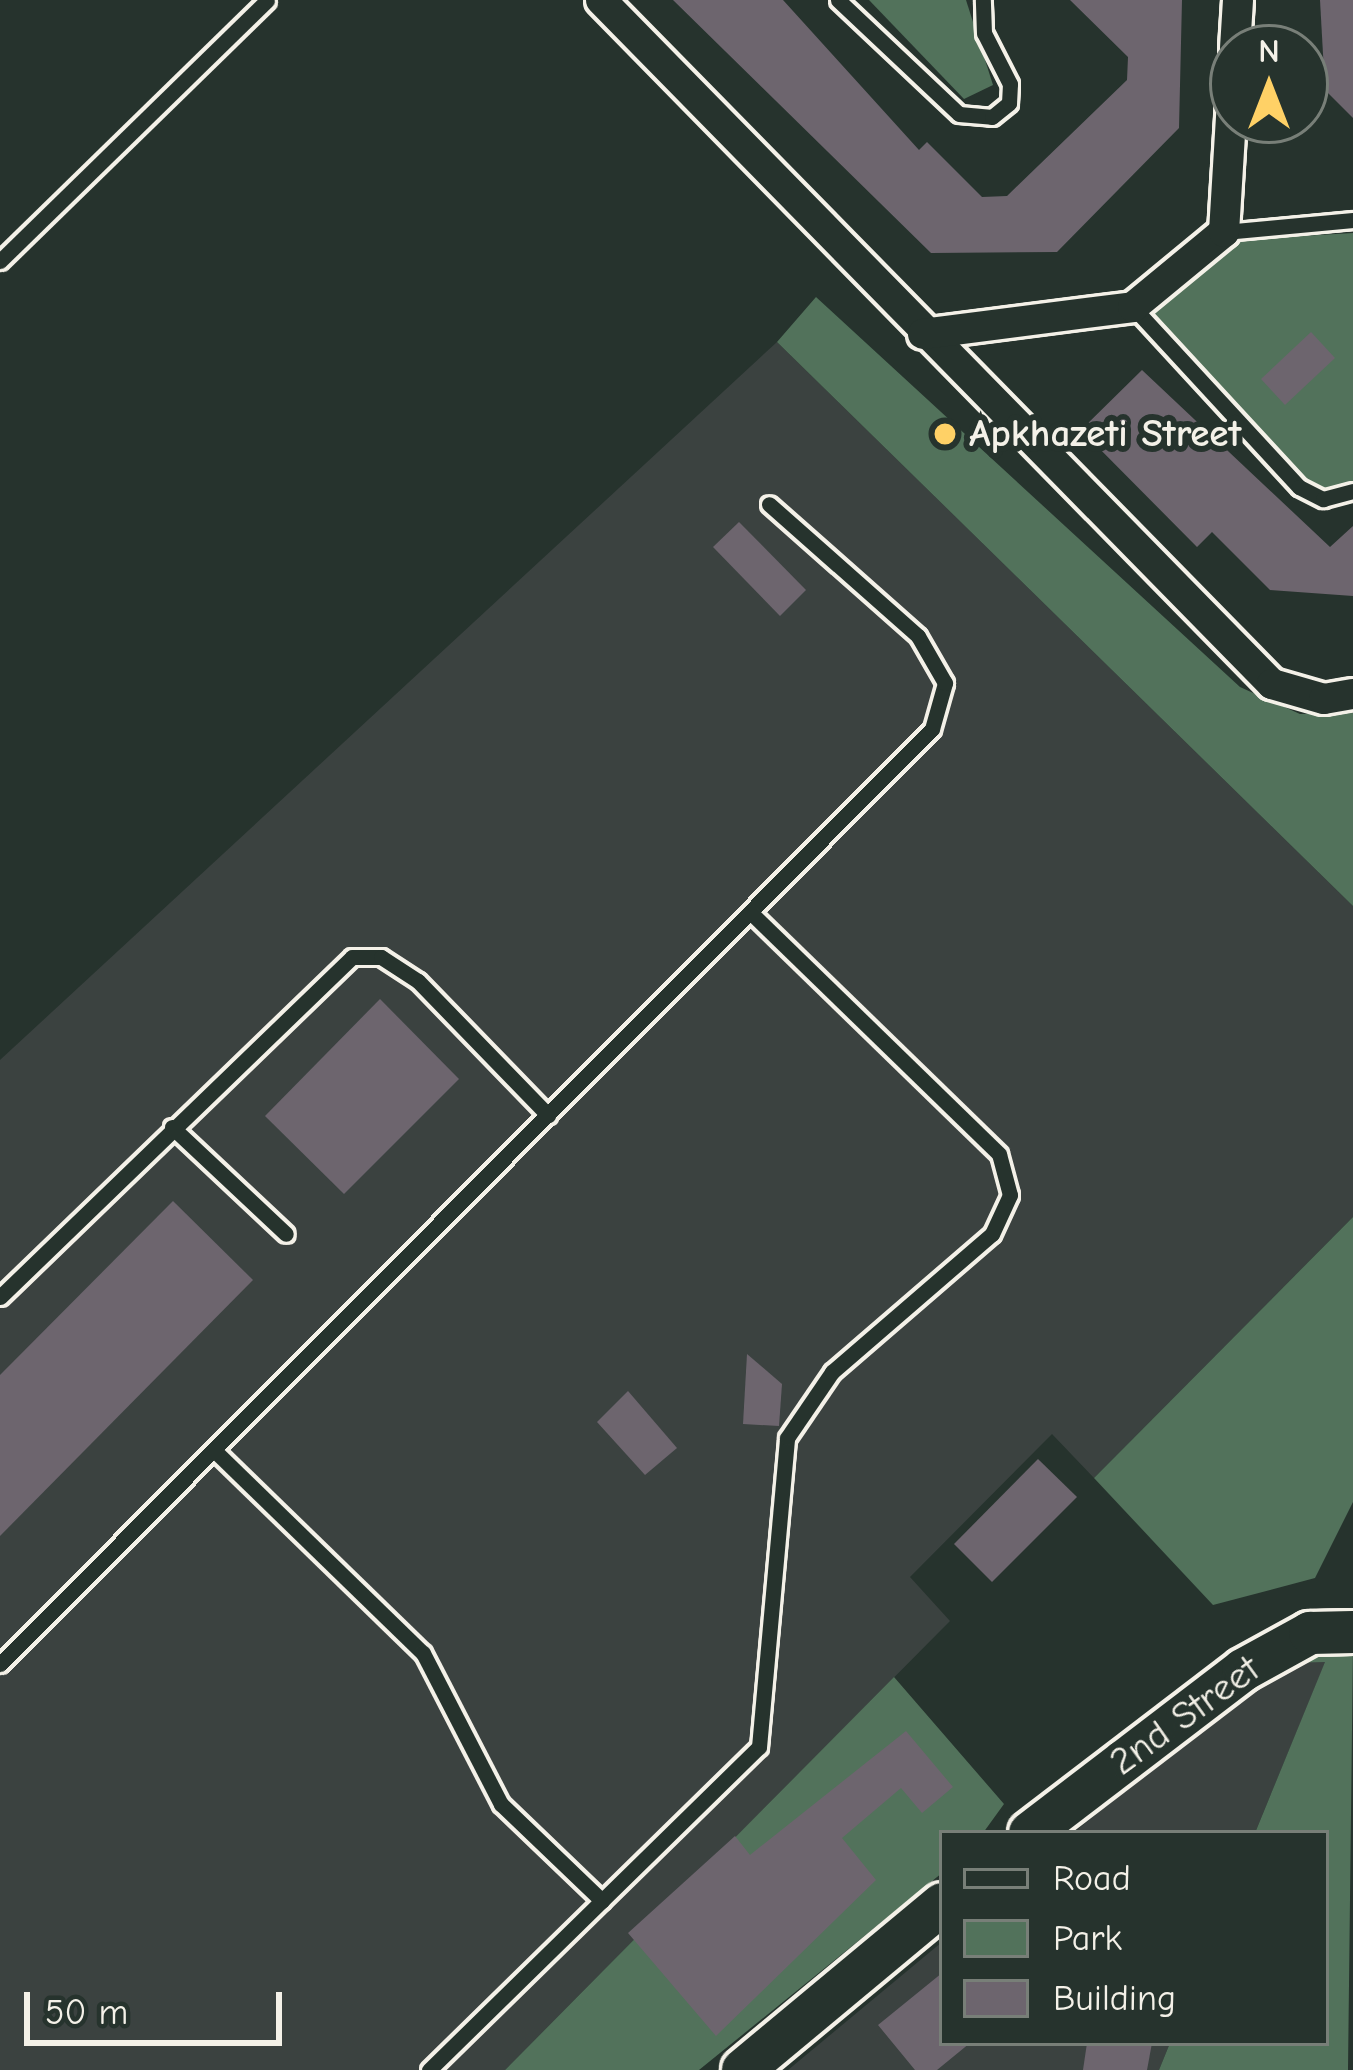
<!DOCTYPE html>
<html>
<head>
<meta charset="utf-8">
<style>
	body { margin:0 }
	#map { position:relative; width:1353px; height:2070px; overflow:hidden; background:#26332d; font-family:"Comic Neue",sans-serif }
	div>[style] { position:absolute }
	.built>* { inset:0; background:#3b4240 }
	.green>* { inset:0; background:#52725b }
	.building>* { inset:0; background:#6d656e }
	.roads { filter:drop-shadow(3px 0 #f4f1e8) drop-shadow(-3px 0 #f4f1e8) drop-shadow(0 3px #f4f1e8) drop-shadow(0 -3px #f4f1e8) }
	.lane>* { height:15px; margin:-7.5px; padding:0 7.5px; transform-origin:7.5px; border-radius:7.5px; background:#26332d }
	.street>* { height:30px; margin:-15px; padding:0 15px; transform-origin:15px; border-radius:15px; background:#26332d }
	.secondary>* { height:42px; margin:-21px; padding:0 21px; transform-origin:21px; border-radius:21px; background:#26332d }
	.dots>* { width:33px; height:33px; translate:-50% -50%; box-sizing:border-box; border:6px solid #26332d; border-radius:50% }
	span { translate:-50% -50%; white-space:nowrap; text-align:center; line-height:1.15; -webkit-text-stroke:12px #26332d; paint-order:stroke }
	.poi-label { font-size:39px; color:#f4f1e8; font-weight:700 }
	.left { translate:0 -50%; text-align:left }
	.street-label { font-size:39px; color:#f4f1e8 }
	.legend { position:absolute; left:939px; top:1830px; width:390px; height:216px; box-sizing:border-box; background:#26332d; border:3px solid #787f78; margin:0; padding:15px 21px; list-style:none; font-size:36px; color:#f4f1e8 }
	.legend li { display:flex; align-items:center; gap:24px; height:60px }
	.legend b { width:60px; border:3px solid #787f78 }
	.north { position:absolute; left:1209px; top:24px; width:120px; height:120px; box-sizing:border-box; background:#26332d; border:3px solid #787f78; border-radius:50%; rotate:0deg; font-size:33px; font-weight:700; line-height:48px; text-align:center; color:#f4f1e8 }
	.north::after { content:''; display:block; margin:auto; width:42px; height:54px; background:#ffd166; clip-path:polygon(50% 0,100% 100%,50% 72%,0 100%) }
	.scale { position:absolute; left:24px; top:1992px; width:258px; height:54px; box-sizing:border-box; border:6px solid #f4f1e8; border-top:0; padding-left:15px; font-size:36px; line-height:42px; white-space:nowrap; color:#f4f1e8; -webkit-text-stroke:9px #26332d; paint-order:stroke }
</style>
</head>
<body>
<div id="map">
	<div class="built">
		<i style="clip-path:polygon(777px 342px,1353px 906px,1353px 1217px,1094px 1478px,1052px 1434px,910px 1577px,950px 1621px,505px 2070px,0 2070px,0 1060px)"></i>
		<i style="clip-path:polygon(1326px 1661px,1255px 1833px,1073px 1833px,1284px 1663px)"></i>
		<i style="clip-path:polygon(942px 1942px,942px 2043px,1170px 2043px,1159px 2070px,788px 2070px)"></i>
	</div>
	<div class="green">
		<i style="clip-path:polygon(869px 0,966px 0,993px 85px,964px 99px)"></i>
		<i style="clip-path:polygon(1353px 233px,1353px 483px,1326px 490px,1303px 479px,1148px 310px,1231px 240px)"></i>
		<i style="clip-path:polygon(816px 297px,1240px 687px,1300px 714px,1353px 713px,1353px 906px,777px 342px)"></i>
		<i style="clip-path:polygon(1353px 1217px,1353px 1502px,1315px 1578px,1213px 1605px,1094px 1478px)"></i>
		<i style="clip-path:polygon(1353px 1643px,1348px 2070px,1159px 2070px,1170px 2043px,1326px 2043px,1326px 1833px,1255px 1833px,1325px 1662px,1284px 1663px)"></i>
		<i style="clip-path:polygon(894px 1677px,1004px 1804px,983px 1833px,942px 1833px,942px 1873px,699px 2070px,505px 2070px)"></i>
	</div>
	<div class="building">
		<i style="clip-path:polygon(673px 0,783px 0,919px 150px,927px 142px,982px 197px,1007px 196px,1127px 80px,1128px 57px,1070px 0,1182px 0,1179px 128px,1057px 252px,931px 253px)"></i>
		<i style="clip-path:polygon(1320px 0,1353px 0,1353px 118px,1325px 90px)"></i>
		<i style="clip-path:polygon(1311px 332px,1335px 358px,1285px 405px,1261px 379px)"></i>
		<i style="clip-path:polygon(1142px 370px,1330px 547px,1353px 526px,1353px 596px,1270px 590px,1212px 532px,1197px 547px,1081px 430px)"></i>
		<i style="clip-path:polygon(739px 522px,806px 590px,780px 616px,713px 547px)"></i>
		<i style="clip-path:polygon(380px 999px,459px 1079px,344px 1194px,265px 1116px)"></i>
		<i style="clip-path:polygon(173px 1201px,253px 1280px,0 1536px,0 1375px)"></i>
		<i style="clip-path:polygon(747px 1354px,782px 1384px,779px 1426px,743px 1424px)"></i>
		<i style="clip-path:polygon(628px 1391px,677px 1448px,645px 1475px,597px 1422px)"></i>
		<i style="clip-path:polygon(1038px 1459px,1077px 1497px,992px 1582px,954px 1544px)"></i>
		<i style="clip-path:polygon(906px 1731px,953px 1787px,922px 1813px,901px 1788px,842px 1838px,876px 1880px,716px 2036px,628px 1933px,735px 1836px,750px 1855px)"></i>
		<i style="clip-path:polygon(942px 1973px,942px 2043px,970px 2043px,937px 2070px,915px 2070px,878px 2025px)"></i>
		<i style="clip-path:polygon(1087px 2043px,1152px 2043px,1147px 2070px,1083px 2070px)"></i>
	</div>
	<div class="roads">
		<div class="lane">
			<i style="left:838px;top:0;width:166px;rotate:43.3deg"></i>
			<i style="left:959px;top:114px;width:33px;rotate:5deg"></i>
			<i style="left:992px;top:117px;width:22px;rotate:-39deg"></i>
			<i style="left:1009px;top:103px;width:19px;rotate:-87deg"></i>
			<i style="left:1010px;top:84px;width:57px;rotate:-117deg"></i>
			<i style="left:984px;top:33px;width:33px;rotate:-92deg"></i>
			<i style="left:1224px;top:232px;width:130px;rotate:-5.3deg"></i>
			<i style="left:0;top:261px;width:373px;rotate:-44.3deg"></i>
			<i style="left:1133px;top:307px;width:245px;rotate:47.3deg"></i>
			<i style="left:1299px;top:487px;width:27px;rotate:27deg"></i>
			<i style="left:1323px;top:499px;width:31px;rotate:-15deg"></i>
			<i style="left:172px;top:1127px;width:156px;rotate:43.2deg"></i>
			<i style="left:0;top:1297px;width:489px;rotate:-44deg"></i>
			<i style="left:352px;top:957px;width:29px"></i>
			<i style="left:381px;top:957px;width:44px;rotate:33deg"></i>
			<i style="left:418px;top:981px;width:187px;rotate:45.9deg"></i>
			<i style="left:214px;top:1450px;width:291px;rotate:44.2deg"></i>
			<i style="left:423px;top:1653px;width:170px;rotate:62.7deg"></i>
			<i style="left:501px;top:1804px;width:140px;rotate:43.8deg"></i>
			<i style="left:0;top:1664px;width:1320px;rotate:-45.09deg"></i>
			<i style="left:932px;top:729px;width:48px;rotate:-74.2deg"></i>
			<i style="left:945px;top:683px;width:54px;rotate:-119.9deg"></i>
			<i style="left:918px;top:636px;width:199px;rotate:-138.5deg"></i>
			<i style="left:429px;top:2070px;width:462px;rotate:-44.4deg"></i>
			<i style="left:759px;top:1747px;width:310px;rotate:-84.8deg"></i>
			<i style="left:787px;top:1438px;width:80px;rotate:-55.7deg"></i>
			<i style="left:832px;top:1372px;width:211px;rotate:-40.8deg"></i>
			<i style="left:992px;top:1234px;width:43px;rotate:-65.2deg"></i>
			<i style="left:1010px;top:1195px;width:42px;rotate:-105deg"></i>
			<i style="left:999px;top:1154px;width:347px;rotate:-135.8deg"></i>
		</div>
		<div class="street">
			<i style="left:601px;top:0;width:958px;rotate:45.55deg"></i>
			<i style="left:1272px;top:684px;width:54px;rotate:16.1deg"></i>
			<i style="left:1324px;top:699px;width:29px;rotate:-10deg"></i>
			<i style="left:1235px;top:48px;width:48px;rotate:-86.4deg"></i>
			<i style="left:923px;top:334px;width:212px;rotate:-7.3deg"></i>
			<i style="left:1133px;top:307px;width:118px;rotate:-39.5deg"></i>
			<i style="left:1224px;top:232px;width:149px;rotate:-86.5deg"></i>
		</div>
		<div class="secondary">
			<i style="left:1030px;top:1833px;width:268px;rotate:-37.4deg"></i>
			<i style="left:1243px;top:1670px;width:77px;rotate:-28.9deg"></i>
			<i style="left:1310px;top:1633px;width:43px;rotate:-1.3deg"></i>
			<i style="left:743px;top:2070px;width:259px;rotate:-39.8deg"></i>
		</div>
	</div>
	<div class="dots">
		<i style="left:945px;top:434px;background:#ffd166"></i>
	</div>
	<div class="poi-label">
		<span class="left" style="left:969px;top:434px">Apkhazeti Street</span>
	</div>
	<div class="street-label">
		<span style="left:1185px;top:1716px;rotate:-36deg">2nd Street</span>
	</div>
	<ul class="legend">
	<li><b style="height:15px;background:#26332d"></b>Road</li>
	<li><b style="height:33px;background:#52725b"></b>Park</li>
	<li><b style="height:33px;background:#6d656e"></b>Building</li>
	</ul>
	<div class="north">N</div>
	<div class="scale">50 m</div>
</div>
</body>
</html>
